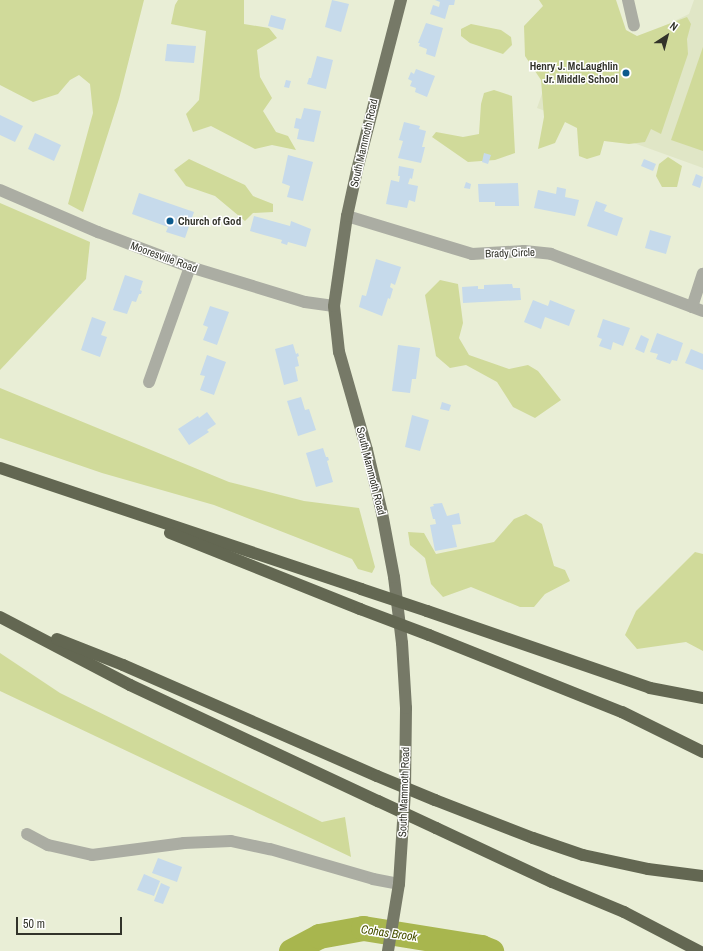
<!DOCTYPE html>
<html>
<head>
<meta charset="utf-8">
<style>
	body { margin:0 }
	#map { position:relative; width:703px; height:951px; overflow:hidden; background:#e9eed6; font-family:"Archivo Narrow",sans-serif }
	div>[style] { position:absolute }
	.built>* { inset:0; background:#e0e6c6 }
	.green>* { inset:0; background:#d0da9a }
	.river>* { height:25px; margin:-12.5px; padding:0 12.5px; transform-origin:12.5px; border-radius:12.5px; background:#a8b64e }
	.building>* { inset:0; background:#c6daeb }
	.minor>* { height:12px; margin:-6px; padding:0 6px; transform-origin:6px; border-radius:6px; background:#abada3 }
	.major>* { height:12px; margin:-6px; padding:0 6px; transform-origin:6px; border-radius:6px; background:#767967 }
	.highway>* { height:12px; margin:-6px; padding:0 6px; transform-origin:6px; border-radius:6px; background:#636752 }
	.highway-bridge>* { height:12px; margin:-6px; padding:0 6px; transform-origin:6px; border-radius:6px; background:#636752 }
	.dots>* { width:11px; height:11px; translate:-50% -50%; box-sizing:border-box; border:2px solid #fff; border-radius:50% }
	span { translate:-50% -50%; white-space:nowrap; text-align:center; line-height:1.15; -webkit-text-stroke:3px #fff; paint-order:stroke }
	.poi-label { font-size:11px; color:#32332a; font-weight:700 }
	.right { translate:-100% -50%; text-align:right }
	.left { translate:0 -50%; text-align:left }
	.street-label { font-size:11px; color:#32332a }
	.water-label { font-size:12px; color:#4a5200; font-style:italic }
	.north { position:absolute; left:647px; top:16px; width:40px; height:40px; -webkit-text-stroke:3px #fff; paint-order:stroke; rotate:36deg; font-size:11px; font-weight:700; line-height:16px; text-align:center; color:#32332a }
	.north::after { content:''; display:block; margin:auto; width:14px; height:18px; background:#32332a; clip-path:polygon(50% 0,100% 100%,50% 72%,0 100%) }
	.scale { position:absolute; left:16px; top:917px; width:106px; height:18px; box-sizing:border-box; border:2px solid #32332a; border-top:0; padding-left:5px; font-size:12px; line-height:14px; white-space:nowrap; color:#32332a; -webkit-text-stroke:3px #fff; paint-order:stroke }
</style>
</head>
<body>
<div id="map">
	<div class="built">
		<i style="clip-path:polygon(694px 0,703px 0,703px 168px,537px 108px,570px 14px,637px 39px,689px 14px)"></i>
	</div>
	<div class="green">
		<i style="clip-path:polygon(0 0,144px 0,119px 99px,83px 212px,68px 204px,93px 113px,90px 84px,79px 75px,70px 80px,58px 94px,33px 102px,0 85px)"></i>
		<i style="clip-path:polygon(178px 0,244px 0,244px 24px,269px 28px,277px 38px,257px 50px,260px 77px,272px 98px,263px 111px,276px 132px,288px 136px,296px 150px,272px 145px,255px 149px,211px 126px,193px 132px,186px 114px,199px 100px,206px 31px,171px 24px,175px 5px)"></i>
		<i style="clip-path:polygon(539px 0,616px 0,626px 30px,637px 36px,687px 17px,691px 24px,687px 39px,688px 54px,661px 134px,651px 129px,645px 142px,629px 144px,604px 141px,600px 155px,587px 159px,579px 156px,577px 128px,565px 122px,555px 143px,538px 149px,544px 117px,541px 80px,525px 56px,524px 26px,543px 6px)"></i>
		<i style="clip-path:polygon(471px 24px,501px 30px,511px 37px,512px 45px,503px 54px,470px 43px,461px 36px,461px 29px)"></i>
		<i style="clip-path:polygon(703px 47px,703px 151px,671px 140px)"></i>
		<i style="clip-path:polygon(494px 90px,512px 96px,515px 153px,495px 160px,468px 162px,432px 137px,436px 132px,463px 137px,479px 134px,481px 104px,484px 93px)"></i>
		<i style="clip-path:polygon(668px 157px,682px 166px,677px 187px,662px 187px,656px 176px,659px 164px)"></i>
		<i style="clip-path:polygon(189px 159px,245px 185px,253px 196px,273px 204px,273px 212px,253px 213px,245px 221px,215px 196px,186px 186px,174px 170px)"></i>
		<i style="clip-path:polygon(0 203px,90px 242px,86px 279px,0 370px)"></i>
		<i style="clip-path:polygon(440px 280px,458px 284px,463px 323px,459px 338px,469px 355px,509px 369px,528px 365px,538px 371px,561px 400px,535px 418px,513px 407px,497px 382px,466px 365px,450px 368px,436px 356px,425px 295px)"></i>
		<i style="clip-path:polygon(0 388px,229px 482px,304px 501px,359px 508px,375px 567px,372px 573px,358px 569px,352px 559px,214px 505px,102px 473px,0 438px)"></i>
		<i style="clip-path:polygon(526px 514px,542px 524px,554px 566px,565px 570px,570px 581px,545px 594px,534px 607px,520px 607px,471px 587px,443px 597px,431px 584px,425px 558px,410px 545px,408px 532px,424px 533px,436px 554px,494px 542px,514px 519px)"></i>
		<i style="clip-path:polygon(695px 552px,703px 554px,703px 651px,686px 642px,637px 649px,625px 635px,636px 611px)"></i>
		<i style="clip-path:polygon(0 653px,60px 693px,322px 822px,345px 817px,351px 857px,0 691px)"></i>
	</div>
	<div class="river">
		<i style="left:291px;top:951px;width:32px;rotate:-28deg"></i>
		<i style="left:319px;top:936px;width:45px;rotate:-10.3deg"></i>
		<i style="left:363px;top:928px;width:120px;rotate:9.1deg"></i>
		<i style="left:481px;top:947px;width:11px;rotate:22deg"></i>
	</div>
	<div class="building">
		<i style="clip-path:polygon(332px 0,349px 4px,341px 32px,325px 27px)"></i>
		<i style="clip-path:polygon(435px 0,455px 0,454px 5px,449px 5px,445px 19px,430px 14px,433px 5px,439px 7px,440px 2px)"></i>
		<i style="clip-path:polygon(271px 15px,286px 19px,283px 30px,268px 26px)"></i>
		<i style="clip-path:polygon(426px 23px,443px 28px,435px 57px,426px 54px,427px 49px,419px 46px,420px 43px,418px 43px)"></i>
		<i style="clip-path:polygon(167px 44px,196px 46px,194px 63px,165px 61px)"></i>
		<i style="clip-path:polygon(317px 56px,333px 60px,326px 89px,307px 84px,309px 78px,311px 78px)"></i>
		<i style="clip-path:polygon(416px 69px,435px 76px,427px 97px,415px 92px,416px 88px,410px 86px,412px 81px,408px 79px,411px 72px,414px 74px)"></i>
		<i style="clip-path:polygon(286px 80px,291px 81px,289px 88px,284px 87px)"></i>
		<i style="clip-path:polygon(304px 108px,321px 111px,314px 142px,297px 139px,299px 129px,294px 128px,296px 118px,301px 119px)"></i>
		<i style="clip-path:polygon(0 115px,23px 126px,15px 142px,0 135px)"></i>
		<i style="clip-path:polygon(404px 122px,420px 126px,419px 129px,426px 131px,422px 147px,425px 147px,421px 163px,398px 158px,403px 141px,399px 140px)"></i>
		<i style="clip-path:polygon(35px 133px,61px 145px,54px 161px,28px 149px)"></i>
		<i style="clip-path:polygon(484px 153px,491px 155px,488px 164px,482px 162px)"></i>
		<i style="clip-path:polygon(288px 155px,313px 162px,303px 201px,287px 197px,290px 186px,282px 183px)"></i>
		<i style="clip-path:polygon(644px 159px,656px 164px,653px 171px,641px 166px)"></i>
		<i style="clip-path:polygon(399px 166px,414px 169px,412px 179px,410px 178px,408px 184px,418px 186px,415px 202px,409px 200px,407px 208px,386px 204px,391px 180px,399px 182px,400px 176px,398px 176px)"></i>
		<i style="clip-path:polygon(696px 174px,703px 177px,700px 188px,692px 185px)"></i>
		<i style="clip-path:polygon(466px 182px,471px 184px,470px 189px,464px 188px)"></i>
		<i style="clip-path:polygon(518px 183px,519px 206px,495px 206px,495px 202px,479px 202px,478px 184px)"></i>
		<i style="clip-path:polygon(557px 187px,566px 189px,565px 197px,579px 200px,575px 216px,534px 208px,538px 190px,556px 194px)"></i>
		<i style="clip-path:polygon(139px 193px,194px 212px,185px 238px,166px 232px,168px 227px,132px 214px)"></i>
		<i style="clip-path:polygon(596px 201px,607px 205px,604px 211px,623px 218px,617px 236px,587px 226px)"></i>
		<i style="clip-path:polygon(254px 216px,290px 226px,291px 221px,311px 229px,306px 247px,288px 242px,287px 245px,281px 243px,282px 240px,250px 231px)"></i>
		<i style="clip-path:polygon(650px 230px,671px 236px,666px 254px,645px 248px)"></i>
		<i style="clip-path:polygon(376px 259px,401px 267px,395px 285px,391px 283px,390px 287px,393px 289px,390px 299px,388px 298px,382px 316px,359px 307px,362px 295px,366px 296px)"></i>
		<i style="clip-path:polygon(125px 275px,143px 281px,140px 290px,142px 291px,141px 294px,139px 294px,136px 302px,132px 301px,127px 314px,113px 310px)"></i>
		<i style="clip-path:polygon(512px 284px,513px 288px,520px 288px,521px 300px,463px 303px,462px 287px,478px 286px,478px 289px,484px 289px,484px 285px)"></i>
		<i style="clip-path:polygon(533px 300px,548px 306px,550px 300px,575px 310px,569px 326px,545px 317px,541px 329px,524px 322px)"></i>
		<i style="clip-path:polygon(210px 306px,229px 312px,217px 345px,203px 340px,208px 327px,203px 325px)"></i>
		<i style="clip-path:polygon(92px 317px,106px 322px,101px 335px,107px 337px,100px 357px,81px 350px)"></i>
		<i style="clip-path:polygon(603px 319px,630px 328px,623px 346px,613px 342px,611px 350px,599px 346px,602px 339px,597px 337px)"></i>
		<i style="clip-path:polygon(657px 333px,683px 343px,677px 361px,672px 360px,670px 364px,656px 359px,658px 354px,650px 352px)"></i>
		<i style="clip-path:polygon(641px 335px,649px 339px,644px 353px,635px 349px)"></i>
		<i style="clip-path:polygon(293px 344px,296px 354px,298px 353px,299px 356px,297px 357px,299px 366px,295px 367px,298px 381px,284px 385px,275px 349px)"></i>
		<i style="clip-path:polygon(398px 345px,420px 348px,416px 379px,412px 379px,410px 393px,392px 391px)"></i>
		<i style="clip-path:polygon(691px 349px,703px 354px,703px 370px,685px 363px)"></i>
		<i style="clip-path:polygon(207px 355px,226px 362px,214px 395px,200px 390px,205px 376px,200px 375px)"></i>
		<i style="clip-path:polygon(301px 397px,305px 410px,309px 409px,316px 430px,298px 436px,287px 401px)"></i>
		<i style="clip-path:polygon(442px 402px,451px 405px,449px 411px,440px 409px)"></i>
		<i style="clip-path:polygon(207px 412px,216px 424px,207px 430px,209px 432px,189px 445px,178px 429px,198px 416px,199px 418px)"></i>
		<i style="clip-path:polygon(412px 415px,429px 420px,420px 451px,405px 447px)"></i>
		<i style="clip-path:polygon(323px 448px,326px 457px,328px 457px,329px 460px,327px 461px,333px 482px,316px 487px,306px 453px)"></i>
		<i style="clip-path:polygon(442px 503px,447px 516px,459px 513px,461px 524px,452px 525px,457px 547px,435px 551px,430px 525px,436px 524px,435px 519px,433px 519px,430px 507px,434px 506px,433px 504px)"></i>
		<i style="clip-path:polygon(158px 858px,182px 867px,177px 882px,152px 873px)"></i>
		<i style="clip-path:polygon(144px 874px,160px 881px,154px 896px,137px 890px)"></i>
		<i style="clip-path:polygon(161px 883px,170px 887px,163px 904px,154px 901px)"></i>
	</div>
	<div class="minor">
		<i style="left:628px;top:0;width:26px;rotate:77deg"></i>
		<i style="left:0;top:190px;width:107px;rotate:23.2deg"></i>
		<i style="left:98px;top:232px;width:98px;rotate:20.8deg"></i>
		<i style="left:190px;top:267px;width:120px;rotate:16.9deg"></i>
		<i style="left:305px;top:302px;width:29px;rotate:8deg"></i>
		<i style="left:347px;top:216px;width:131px;rotate:16.9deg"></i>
		<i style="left:472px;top:254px;width:52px;rotate:-3.3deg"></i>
		<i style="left:524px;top:251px;width:27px;rotate:6deg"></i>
		<i style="left:551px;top:254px;width:162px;rotate:20.6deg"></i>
		<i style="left:692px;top:307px;width:35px;rotate:-72deg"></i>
		<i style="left:149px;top:382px;width:122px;rotate:-70.4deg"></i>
		<i style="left:27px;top:834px;width:24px;rotate:28deg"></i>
		<i style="left:48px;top:845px;width:45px;rotate:12.8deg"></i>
		<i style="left:92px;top:855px;width:93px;rotate:-7.4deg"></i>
		<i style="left:184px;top:843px;width:47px;rotate:-2.4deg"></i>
		<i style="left:231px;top:841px;width:40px;rotate:12deg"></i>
		<i style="left:270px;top:849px;width:107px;rotate:16.2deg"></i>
		<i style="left:373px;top:879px;width:26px;rotate:11deg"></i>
	</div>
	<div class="major">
		<i style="left:388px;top:951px;width:68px;rotate:-80.7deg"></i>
		<i style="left:399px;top:884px;width:94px;rotate:-86.3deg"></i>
		<i style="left:405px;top:790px;width:82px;rotate:-89.3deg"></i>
		<i style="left:406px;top:708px;width:65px;rotate:-93.5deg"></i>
		<i style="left:402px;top:643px;width:66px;rotate:-96.9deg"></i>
		<i style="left:394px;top:577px;width:65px;rotate:-100.6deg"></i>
		<i style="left:382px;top:513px;width:65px;rotate:-103.4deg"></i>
		<i style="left:367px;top:450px;width:102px;rotate:-105.9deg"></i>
		<i style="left:339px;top:352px;width:46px;rotate:-96.2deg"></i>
		<i style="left:334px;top:306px;width:91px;rotate:-81.8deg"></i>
		<i style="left:347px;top:216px;width:47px;rotate:-77.7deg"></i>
		<i style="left:357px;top:170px;width:176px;rotate:-75.5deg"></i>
	</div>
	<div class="highway">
		<i style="left:0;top:468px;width:381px;rotate:18.5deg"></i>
		<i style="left:170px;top:533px;width:205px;rotate:21.8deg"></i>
		<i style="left:427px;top:611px;width:236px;rotate:19deg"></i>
		<i style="left:650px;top:688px;width:54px;rotate:10.7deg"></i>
		<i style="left:0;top:617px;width:147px;rotate:27.6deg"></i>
		<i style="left:130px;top:685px;width:274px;rotate:25.1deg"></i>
		<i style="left:429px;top:635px;width:208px;rotate:21.8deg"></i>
		<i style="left:622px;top:712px;width:90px;rotate:26.3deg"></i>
		<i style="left:57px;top:639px;width:71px;rotate:21.5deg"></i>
		<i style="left:123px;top:665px;width:277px;rotate:23.6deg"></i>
		<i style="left:435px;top:800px;width:105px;rotate:21.2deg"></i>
		<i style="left:533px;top:838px;width:53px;rotate:18.8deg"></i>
		<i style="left:583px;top:855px;width:66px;rotate:12.2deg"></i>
		<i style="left:648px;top:869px;width:55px;rotate:7.3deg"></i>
		<i style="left:436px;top:828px;width:128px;rotate:25deg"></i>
		<i style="left:552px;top:882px;width:78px;rotate:22.6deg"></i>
		<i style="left:624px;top:912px;width:85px;rotate:27.5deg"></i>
	</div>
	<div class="highway-bridge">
		<i style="left:361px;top:589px;width:70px;rotate:18.4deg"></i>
		<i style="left:360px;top:609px;width:74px;rotate:20.6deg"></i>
		<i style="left:377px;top:776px;width:63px;rotate:22.5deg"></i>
		<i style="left:378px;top:801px;width:64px;rotate:25deg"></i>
	</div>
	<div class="dots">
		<i style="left:626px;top:73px;background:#0c5a8d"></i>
		<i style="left:170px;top:221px;background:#0c5a8d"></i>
	</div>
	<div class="poi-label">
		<span class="right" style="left:618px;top:73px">Henry J. McLaughlin<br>Jr. Middle School</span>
		<span class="left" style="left:178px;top:221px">Church of God</span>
	</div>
	<div class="street-label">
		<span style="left:364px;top:143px;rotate:-77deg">South Mammoth Road</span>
		<span style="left:510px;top:253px;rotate:-2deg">Brady Circle</span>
		<span style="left:164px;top:257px;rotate:20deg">Mooresville Road</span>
		<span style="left:371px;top:471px;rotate:76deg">South Mammoth Road</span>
		<span style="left:404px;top:792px;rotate:-88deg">South Mammoth Road</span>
	</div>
	<div class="water-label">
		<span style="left:389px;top:934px;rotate:8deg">Cohas Brook</span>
	</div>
	<div class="north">N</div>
	<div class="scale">50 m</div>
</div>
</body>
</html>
